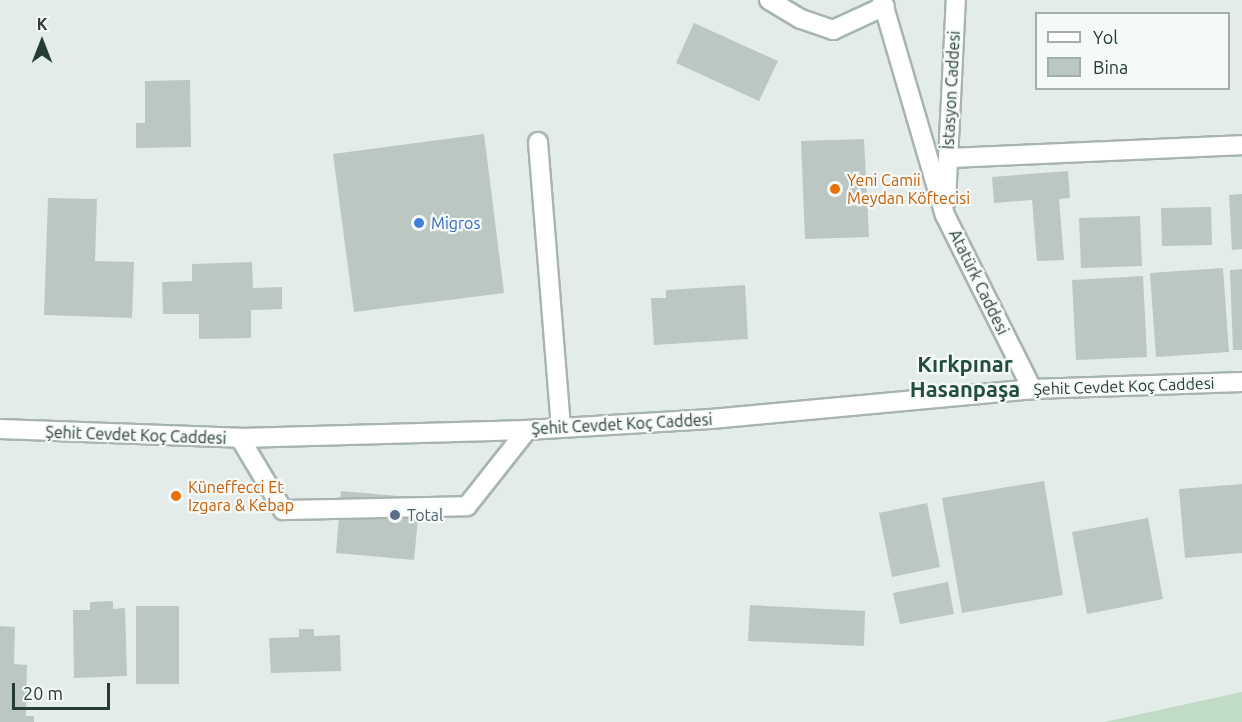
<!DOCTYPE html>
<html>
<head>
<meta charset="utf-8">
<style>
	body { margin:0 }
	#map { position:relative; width:1242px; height:722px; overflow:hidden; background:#e4ece9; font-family:Ubuntu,sans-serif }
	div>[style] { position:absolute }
	.green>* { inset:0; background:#c0dbc6 }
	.building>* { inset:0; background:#bac7c2 }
	.roads { filter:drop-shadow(2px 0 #a7b4b0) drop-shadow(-2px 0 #a7b4b0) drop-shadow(0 2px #a7b4b0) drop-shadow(0 -2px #a7b4b0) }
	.service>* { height:18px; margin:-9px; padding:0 9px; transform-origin:9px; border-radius:9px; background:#fff }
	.minor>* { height:18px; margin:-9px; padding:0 9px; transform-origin:9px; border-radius:9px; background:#fff }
	.secondary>* { height:18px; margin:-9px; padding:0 9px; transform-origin:9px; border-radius:9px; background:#fff }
	.dots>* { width:16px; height:16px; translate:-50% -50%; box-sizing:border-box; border:3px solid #f5f9f7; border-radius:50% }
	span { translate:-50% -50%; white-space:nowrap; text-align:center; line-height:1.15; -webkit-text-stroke:4.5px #f5f9f7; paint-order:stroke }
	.street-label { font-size:16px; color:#253d36 }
	.food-label { font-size:16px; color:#c56008 }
	.left { translate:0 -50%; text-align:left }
	.shop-label { font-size:16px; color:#366cbe }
	.service-label { font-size:16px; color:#4e5e75 }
	.district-label { font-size:22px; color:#234d42; font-weight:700 }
	.legend { position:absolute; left:1035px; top:12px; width:195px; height:78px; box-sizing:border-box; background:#f5f9f7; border:2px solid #a2aeaa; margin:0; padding:8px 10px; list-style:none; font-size:18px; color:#253d36 }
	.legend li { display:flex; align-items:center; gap:12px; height:30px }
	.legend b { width:30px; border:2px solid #a2aeaa }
	.north { position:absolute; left:12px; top:12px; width:60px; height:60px; -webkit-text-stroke:4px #f5f9f7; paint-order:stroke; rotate:0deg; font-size:16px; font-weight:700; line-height:24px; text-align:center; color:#253d36 }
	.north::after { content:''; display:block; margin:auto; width:21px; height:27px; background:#253d36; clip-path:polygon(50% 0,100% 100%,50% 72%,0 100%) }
	.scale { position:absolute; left:12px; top:683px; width:98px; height:27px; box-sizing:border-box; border:3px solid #253d36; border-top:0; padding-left:8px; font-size:18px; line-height:21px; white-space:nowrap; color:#253d36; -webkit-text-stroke:4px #f5f9f7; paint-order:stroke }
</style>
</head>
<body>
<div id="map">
	<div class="green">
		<i style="clip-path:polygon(1242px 692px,1242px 722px,1104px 722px)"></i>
	</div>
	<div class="building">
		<i style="clip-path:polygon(694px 23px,778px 61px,759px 101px,676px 63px)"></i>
		<i style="clip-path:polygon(190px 80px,191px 147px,136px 148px,136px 123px,145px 123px,145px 81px)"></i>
		<i style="clip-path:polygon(484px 134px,504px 293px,354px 312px,333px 154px)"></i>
		<i style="clip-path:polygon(864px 139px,869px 237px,805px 239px,801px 141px)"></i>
		<i style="clip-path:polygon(1068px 171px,1070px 198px,1059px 199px,1064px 260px,1037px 261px,1032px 200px,994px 203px,992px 177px)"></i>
		<i style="clip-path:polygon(1242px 194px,1242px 249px,1232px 250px,1229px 195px)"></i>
		<i style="clip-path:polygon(48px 198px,97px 199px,95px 261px,134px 262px,132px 318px,44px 315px)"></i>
		<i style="clip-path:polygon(1211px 207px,1212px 245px,1162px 246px,1161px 208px)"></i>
		<i style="clip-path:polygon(1140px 216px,1142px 266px,1081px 268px,1079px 218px)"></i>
		<i style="clip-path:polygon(252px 262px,253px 288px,282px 287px,282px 309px,251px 310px,251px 338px,199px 339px,199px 314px,163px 314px,162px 282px,192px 281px,192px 264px)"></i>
		<i style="clip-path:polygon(1223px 268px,1229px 352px,1156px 357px,1150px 273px)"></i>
		<i style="clip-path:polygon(1242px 269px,1242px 350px,1233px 350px,1230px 270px)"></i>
		<i style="clip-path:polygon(1143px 276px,1147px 357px,1076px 360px,1072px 280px)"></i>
		<i style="clip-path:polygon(745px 285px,748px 339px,654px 345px,651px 298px,666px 298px,666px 290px)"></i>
		<i style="clip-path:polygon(1044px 481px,1063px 595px,962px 613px,942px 498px)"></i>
		<i style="clip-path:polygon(1242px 484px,1242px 553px,1185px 558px,1179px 489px)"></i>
		<i style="clip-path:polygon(341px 491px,420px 498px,414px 560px,336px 553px)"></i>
		<i style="clip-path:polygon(927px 503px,940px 567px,892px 577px,879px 513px)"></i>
		<i style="clip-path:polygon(1148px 518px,1163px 599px,1087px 614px,1072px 532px)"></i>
		<i style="clip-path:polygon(948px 582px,954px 614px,900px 624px,893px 593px)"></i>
		<i style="clip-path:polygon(113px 601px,113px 609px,125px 608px,127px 676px,74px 678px,73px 610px,90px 610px,90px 602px)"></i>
		<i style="clip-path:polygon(750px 605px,865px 611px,864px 646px,748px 641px)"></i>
		<i style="clip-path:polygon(136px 606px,179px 606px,179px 684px,136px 684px)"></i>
		<i style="clip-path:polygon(0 626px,15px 627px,14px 664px,27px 665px,26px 716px,34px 716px,34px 722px,0 722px)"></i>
		<i style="clip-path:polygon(299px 629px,314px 629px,314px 636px,340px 635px,341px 671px,271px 673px,269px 638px,299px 637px)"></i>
	</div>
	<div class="roads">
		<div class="service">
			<i style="left:240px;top:438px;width:84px;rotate:59.2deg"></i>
			<i style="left:283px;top:510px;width:184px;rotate:-1.2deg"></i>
			<i style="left:467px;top:506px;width:97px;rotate:-51.7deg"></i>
		</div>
		<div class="minor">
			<i style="left:769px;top:0;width:37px;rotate:31deg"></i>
			<i style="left:801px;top:19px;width:34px;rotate:19deg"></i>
			<i style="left:833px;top:30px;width:57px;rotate:-24.8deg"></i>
			<i style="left:882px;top:0;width:224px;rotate:73.7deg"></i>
			<i style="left:945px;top:215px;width:195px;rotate:63.4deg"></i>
			<i style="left:538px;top:142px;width:287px;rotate:85.4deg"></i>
			<i style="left:948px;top:158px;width:294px;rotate:-2.5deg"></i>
			<i style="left:946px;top:201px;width:201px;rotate:-87.2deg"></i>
		</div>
		<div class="secondary">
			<i style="left:0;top:429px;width:240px;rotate:2.1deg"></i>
			<i style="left:240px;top:438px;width:287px;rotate:-1.6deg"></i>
			<i style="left:527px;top:430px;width:184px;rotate:-3.4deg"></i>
			<i style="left:711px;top:419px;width:322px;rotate:-5.3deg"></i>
			<i style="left:1032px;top:389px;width:210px;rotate:-1.9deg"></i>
		</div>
	</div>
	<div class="dots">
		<i style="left:835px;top:189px;background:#e8710a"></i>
		<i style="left:419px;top:223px;background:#3f7fe0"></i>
		<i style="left:176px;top:496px;background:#e8710a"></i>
		<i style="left:395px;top:515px;background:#5c6f8a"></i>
	</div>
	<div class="street-label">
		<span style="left:951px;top:90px;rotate:-87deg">İstasyon Caddesi</span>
		<span style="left:979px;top:282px;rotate:64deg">Atatürk Caddesi</span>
		<span style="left:1124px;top:386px;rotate:-2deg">Şehit Cevdet Koç Caddesi</span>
		<span style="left:622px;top:424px;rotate:-3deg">Şehit Cevdet Koç Caddesi</span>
		<span style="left:136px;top:435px;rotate:2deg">Şehit Cevdet Koç Caddesi</span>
	</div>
	<div class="food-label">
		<span class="left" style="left:847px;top:189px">Yeni Camii<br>Meydan Köftecisi</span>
		<span class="left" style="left:188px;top:496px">Küneffecci Et<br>Izgara &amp; Kebap</span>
	</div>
	<div class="shop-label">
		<span class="left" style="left:431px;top:223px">Migros</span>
	</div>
	<div class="service-label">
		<span class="left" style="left:407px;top:515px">Total</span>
	</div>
	<div class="district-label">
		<span style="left:965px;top:376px">Kırkpınar<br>Hasanpaşa</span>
	</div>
	<ul class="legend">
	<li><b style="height:8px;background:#fff"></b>Yol</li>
	<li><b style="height:16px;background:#bac7c2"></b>Bina</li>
	</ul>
	<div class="north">K</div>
	<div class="scale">20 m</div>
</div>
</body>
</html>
